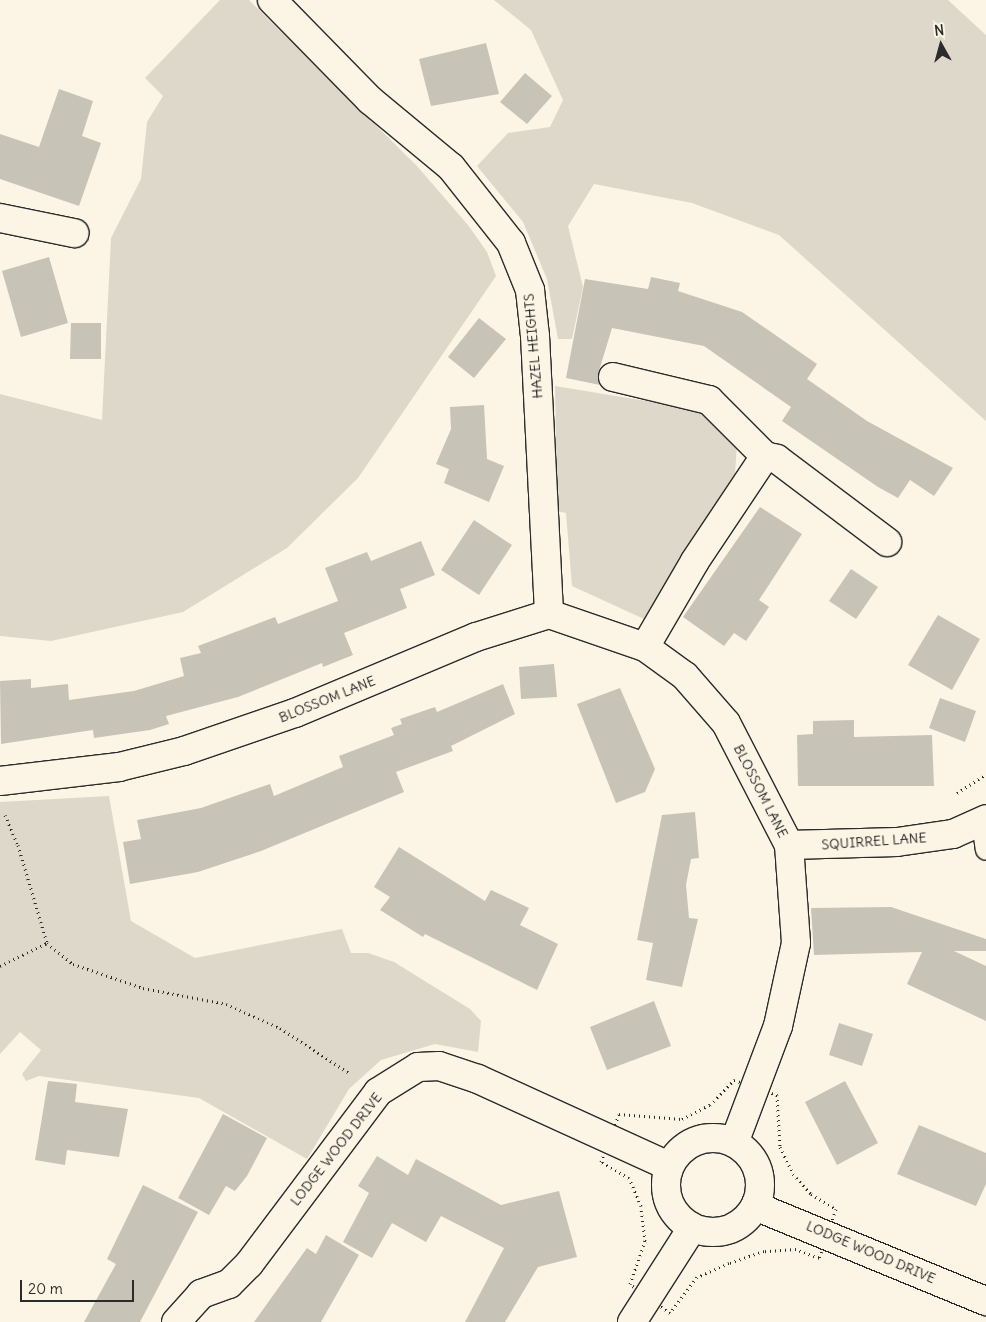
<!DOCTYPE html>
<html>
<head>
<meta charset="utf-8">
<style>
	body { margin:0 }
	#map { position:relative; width:986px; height:1322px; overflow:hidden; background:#fcf5e5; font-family:Delius,sans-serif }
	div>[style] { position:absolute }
	.green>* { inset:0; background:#ded8ca }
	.building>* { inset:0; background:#c8c3b7 }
	.path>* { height:3px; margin-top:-1.5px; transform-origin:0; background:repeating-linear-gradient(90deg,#2b2b2b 0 1px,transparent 0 5px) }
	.roads { filter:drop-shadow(1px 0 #2b2b2b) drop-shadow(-1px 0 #2b2b2b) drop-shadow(0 1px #2b2b2b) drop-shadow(0 -1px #2b2b2b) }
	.lane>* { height:21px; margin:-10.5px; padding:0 10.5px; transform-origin:10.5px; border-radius:10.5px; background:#fcf5e5 }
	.street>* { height:28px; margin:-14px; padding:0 14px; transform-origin:14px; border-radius:14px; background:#fcf5e5 }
	.street>.ring { margin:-14px; padding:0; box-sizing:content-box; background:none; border:28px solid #fcf5e5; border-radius:50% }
	span { translate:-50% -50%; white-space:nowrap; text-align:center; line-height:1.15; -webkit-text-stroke:4px #fcf5e5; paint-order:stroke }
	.street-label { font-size:14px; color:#2b2b2b }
	.north { position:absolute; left:916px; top:20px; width:50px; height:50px; -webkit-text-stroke:4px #fcf5e5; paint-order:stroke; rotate:353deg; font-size:14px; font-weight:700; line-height:20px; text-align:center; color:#2b2b2b }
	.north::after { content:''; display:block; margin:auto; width:18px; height:22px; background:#2b2b2b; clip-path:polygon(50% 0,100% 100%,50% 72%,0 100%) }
	.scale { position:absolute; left:20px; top:1280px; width:114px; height:22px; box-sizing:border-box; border:2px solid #2b2b2b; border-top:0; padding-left:6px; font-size:15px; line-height:18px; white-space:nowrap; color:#2b2b2b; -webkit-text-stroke:4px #fcf5e5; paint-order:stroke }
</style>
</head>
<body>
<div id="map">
	<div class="green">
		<i style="clip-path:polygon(220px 0,249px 0,417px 166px,468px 225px,487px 252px,496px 276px,358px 478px,287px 548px,183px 612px,51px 641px,0 636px,0 394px,102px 420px,111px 238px,141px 179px,147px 122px,163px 96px,145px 78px)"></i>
		<i style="clip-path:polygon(494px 0,948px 0,986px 35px,986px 421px,779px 235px,692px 203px,594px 184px,568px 226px,583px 287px,572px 339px,558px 339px,547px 279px,523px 222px,477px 166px,508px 133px,550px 127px,563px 100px,531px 30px)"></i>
		<i style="clip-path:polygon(555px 386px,707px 411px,737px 445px,735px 474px,644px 619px,572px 586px,566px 513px,557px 511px)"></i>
		<i style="clip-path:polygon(109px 796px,131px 921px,195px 958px,342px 929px,351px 953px,368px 953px,394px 962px,470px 1009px,481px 1021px,478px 1052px,435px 1044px,381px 1060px,349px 1089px,307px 1159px,199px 1098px,39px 1076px,26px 1081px,22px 1074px,41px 1050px,20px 1032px,0 1054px,0 802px)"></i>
	</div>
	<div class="building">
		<i style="clip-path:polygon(486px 43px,499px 94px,431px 106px,419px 59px)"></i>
		<i style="clip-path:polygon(525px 73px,552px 96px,527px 124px,500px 102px)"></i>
		<i style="clip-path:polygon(59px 89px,93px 101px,82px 136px,101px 143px,79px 206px,0 179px,0 134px,39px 147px)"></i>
		<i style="clip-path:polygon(49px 257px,68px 323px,21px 337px,2px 271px)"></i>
		<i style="clip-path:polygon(651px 277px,680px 283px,678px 291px,742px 312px,817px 364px,807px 379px,867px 421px,953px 468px,934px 496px,910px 480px,898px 498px,878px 487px,782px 421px,791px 407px,704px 346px,612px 328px,598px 374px,600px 385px,566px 378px,585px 279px,648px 289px)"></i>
		<i style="clip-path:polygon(479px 318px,506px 339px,474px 378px,448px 357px)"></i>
		<i style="clip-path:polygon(71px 323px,101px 323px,101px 359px,70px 359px)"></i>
		<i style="clip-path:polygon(484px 405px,487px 459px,504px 466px,489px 502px,444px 483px,449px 469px,436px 464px,451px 429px,450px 407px)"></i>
		<i style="clip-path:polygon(760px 507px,802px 534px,759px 600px,769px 607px,746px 641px,734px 633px,724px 646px,683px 617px)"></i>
		<i style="clip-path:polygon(474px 520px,512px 545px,479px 595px,441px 570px)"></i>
		<i style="clip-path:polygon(421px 541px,435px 575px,400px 589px,407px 608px,344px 633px,353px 655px,323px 667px,322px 663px,238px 697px,166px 716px,169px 724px,150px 730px,94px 738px,93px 730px,1px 744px,0 681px,31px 679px,31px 688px,68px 684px,69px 700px,134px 691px,184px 676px,180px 658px,201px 653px,198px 646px,275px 617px,278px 624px,338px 601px,325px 568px,367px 552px,371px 561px)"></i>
		<i style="clip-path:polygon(851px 569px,878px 587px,856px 619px,829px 601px)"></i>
		<i style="clip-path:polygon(938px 615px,980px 639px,952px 690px,908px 665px)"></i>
		<i style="clip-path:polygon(554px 664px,557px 697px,521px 699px,519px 667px)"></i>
		<i style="clip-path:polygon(503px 684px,515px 714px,451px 746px,453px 751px,396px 772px,404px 792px,261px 851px,198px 872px,130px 884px,123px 842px,141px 839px,137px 820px,201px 808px,270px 784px,274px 796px,343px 767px,339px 756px,394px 735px,391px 728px,402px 724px,400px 719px,435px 707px,437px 712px)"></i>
		<i style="clip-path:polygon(620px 688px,655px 769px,645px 792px,616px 803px,577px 704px)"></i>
		<i style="clip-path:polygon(940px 698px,976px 711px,965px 742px,929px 728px)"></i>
		<i style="clip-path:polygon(854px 720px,854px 737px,932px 735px,934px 786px,798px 786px,797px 735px,813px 734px,813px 721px)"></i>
		<i style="clip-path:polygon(695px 812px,699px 858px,691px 859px,686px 885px,689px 918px,698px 919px,682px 987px,646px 980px,653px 943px,637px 940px,662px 815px)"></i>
		<i style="clip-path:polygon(399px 847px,485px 901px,491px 890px,529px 908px,520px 925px,558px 944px,537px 990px,425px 934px,423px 937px,380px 910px,390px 897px,374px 887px)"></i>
		<i style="clip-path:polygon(891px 907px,986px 939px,986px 951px,954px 951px,986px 966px,986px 1021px,907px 984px,922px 952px,814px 955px,811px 908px)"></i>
		<i style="clip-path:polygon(654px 1001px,671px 1046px,607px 1070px,590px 1027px)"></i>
		<i style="clip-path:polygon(839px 1023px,873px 1034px,862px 1066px,829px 1055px)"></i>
		<i style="clip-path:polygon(48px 1081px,77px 1084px,75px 1102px,128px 1109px,119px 1157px,67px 1150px,65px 1165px,35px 1160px)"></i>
		<i style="clip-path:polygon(845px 1081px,878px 1143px,837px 1165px,805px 1102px)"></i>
		<i style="clip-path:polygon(223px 1114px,267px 1138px,247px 1176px,235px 1191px,226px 1186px,209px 1215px,178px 1198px)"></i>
		<i style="clip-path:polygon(919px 1125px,986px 1153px,986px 1184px,976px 1206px,897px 1174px)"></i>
		<i style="clip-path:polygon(377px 1156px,408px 1175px,416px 1159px,501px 1205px,559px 1191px,577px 1257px,538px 1267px,505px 1322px,465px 1322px,504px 1248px,441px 1216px,426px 1242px,392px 1223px,372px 1258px,343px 1242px,369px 1193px,358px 1186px)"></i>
		<i style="clip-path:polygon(143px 1185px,198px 1212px,140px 1322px,84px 1322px,116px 1264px,107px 1259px)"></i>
		<i style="clip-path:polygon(326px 1235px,359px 1255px,321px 1322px,254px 1322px,307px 1248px,316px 1254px)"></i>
	</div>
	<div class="path">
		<i style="left:957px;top:793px;width:35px;rotate:-33deg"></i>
		<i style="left:5px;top:815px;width:33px;rotate:67deg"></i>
		<i style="left:18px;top:845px;width:102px;rotate:73.5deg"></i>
		<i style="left:47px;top:943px;width:33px;rotate:39deg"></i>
		<i style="left:73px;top:964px;width:74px;rotate:18.9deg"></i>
		<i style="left:143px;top:988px;width:85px;rotate:10.9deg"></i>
		<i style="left:226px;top:1004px;width:59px;rotate:24deg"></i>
		<i style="left:280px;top:1028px;width:82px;rotate:33.1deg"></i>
		<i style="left:0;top:966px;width:52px;rotate:-26.1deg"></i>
		<i style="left:734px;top:1080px;width:46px;rotate:19.2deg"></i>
		<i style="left:777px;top:1095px;width:52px;rotate:86.7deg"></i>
		<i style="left:780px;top:1147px;width:30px;rotate:64deg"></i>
		<i style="left:793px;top:1174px;width:27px;rotate:48deg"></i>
		<i style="left:811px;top:1194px;width:29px;rotate:31deg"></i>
		<i style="left:836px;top:1209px;width:52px;rotate:109.1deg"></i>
		<i style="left:819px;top:1258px;width:25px;rotate:-159deg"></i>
		<i style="left:796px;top:1249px;width:32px;rotate:176deg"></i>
		<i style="left:764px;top:1251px;width:37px;rotate:161deg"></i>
		<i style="left:729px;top:1263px;width:35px;rotate:156deg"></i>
		<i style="left:697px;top:1277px;width:45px;rotate:126.9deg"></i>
		<i style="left:670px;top:1313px;width:49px;rotate:-144.1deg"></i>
		<i style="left:630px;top:1284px;width:46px;rotate:-70.8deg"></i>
		<i style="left:645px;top:1241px;width:35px;rotate:-97deg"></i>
		<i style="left:641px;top:1206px;width:30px;rotate:-113deg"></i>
		<i style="left:629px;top:1178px;width:32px;rotate:-150deg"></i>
		<i style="left:601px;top:1162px;width:51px;rotate:-69.4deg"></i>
		<i style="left:619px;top:1114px;width:63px;rotate:4.5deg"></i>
		<i style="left:682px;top:1119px;width:31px;rotate:-27deg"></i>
		<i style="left:710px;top:1105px;width:35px;rotate:-46deg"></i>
	</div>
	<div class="roads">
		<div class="lane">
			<i style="left:982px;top:822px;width:27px;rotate:82deg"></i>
		</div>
		<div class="street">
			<i style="left:272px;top:0;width:140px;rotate:45.6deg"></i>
			<i style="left:370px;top:100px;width:105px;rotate:39.6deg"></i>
			<i style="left:451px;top:167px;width:97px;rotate:51.7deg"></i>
			<i style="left:511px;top:243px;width:51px;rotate:68deg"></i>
			<i style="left:530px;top:290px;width:46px;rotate:83.8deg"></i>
			<i style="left:535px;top:336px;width:278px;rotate:87.1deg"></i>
			<i style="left:0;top:218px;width:76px;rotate:11.5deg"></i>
			<i style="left:613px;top:377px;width:99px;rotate:13.5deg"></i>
			<i style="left:709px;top:400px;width:79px;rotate:45deg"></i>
			<i style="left:765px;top:456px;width:12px;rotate:14deg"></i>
			<i style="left:777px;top:459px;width:138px;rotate:37deg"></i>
			<i style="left:645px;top:647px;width:99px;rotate:-59.8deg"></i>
			<i style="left:695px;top:561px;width:126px;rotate:-56.3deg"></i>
			<i style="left:0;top:781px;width:120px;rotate:-6.7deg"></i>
			<i style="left:119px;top:767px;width:67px;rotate:-13.8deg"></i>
			<i style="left:184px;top:751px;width:117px;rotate:-18.9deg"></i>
			<i style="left:295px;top:713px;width:196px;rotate:-22.8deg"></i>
			<i style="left:476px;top:637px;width:77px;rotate:-17.5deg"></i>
			<i style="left:549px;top:614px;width:102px;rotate:19deg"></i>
			<i style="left:645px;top:647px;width:49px;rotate:35.9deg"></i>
			<i style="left:685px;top:676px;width:62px;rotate:48.9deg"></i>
			<i style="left:726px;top:723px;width:137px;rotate:62.7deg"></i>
			<i style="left:789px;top:845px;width:98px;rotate:85.9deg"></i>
			<i style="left:796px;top:943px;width:85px;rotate:102.2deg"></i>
			<i style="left:778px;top:1026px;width:125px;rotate:110.6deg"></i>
			<i style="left:789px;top:845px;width:108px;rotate:-1.6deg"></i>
			<i style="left:897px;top:842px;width:57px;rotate:-8.1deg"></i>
			<i style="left:953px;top:834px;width:36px;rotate:-24deg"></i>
			<i class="ring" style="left:666px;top:1138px;width:66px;height:66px"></i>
			<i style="left:755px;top:1206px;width:250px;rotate:22.4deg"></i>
			<i style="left:176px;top:1322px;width:38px;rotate:-48deg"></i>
			<i style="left:201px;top:1294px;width:30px;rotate:-20deg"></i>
			<i style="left:229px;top:1284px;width:28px;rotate:-45deg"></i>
			<i style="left:249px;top:1264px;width:215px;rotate:-53.1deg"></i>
			<i style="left:378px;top:1092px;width:47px;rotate:-32deg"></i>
			<i style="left:418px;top:1067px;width:21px;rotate:-3deg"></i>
			<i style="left:439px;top:1066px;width:41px;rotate:18.4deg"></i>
			<i style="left:478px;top:1079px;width:210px;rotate:24.5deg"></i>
			<i style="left:632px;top:1322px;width:112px;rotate:-57.4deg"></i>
		</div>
	</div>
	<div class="street-label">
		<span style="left:533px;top:346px;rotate:-95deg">HAZEL HEIGHTS</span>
		<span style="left:327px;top:699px;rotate:-22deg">BLOSSOM LANE</span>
		<span style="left:761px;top:791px;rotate:63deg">BLOSSOM LANE</span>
		<span style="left:874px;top:841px;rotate:-4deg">SQUIRREL LANE</span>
		<span style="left:336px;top:1149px;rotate:-52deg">LODGE WOOD DRIVE</span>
		<span style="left:871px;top:1252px;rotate:23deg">LODGE WOOD DRIVE</span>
	</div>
	<div class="north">N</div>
	<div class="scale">20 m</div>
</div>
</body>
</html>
